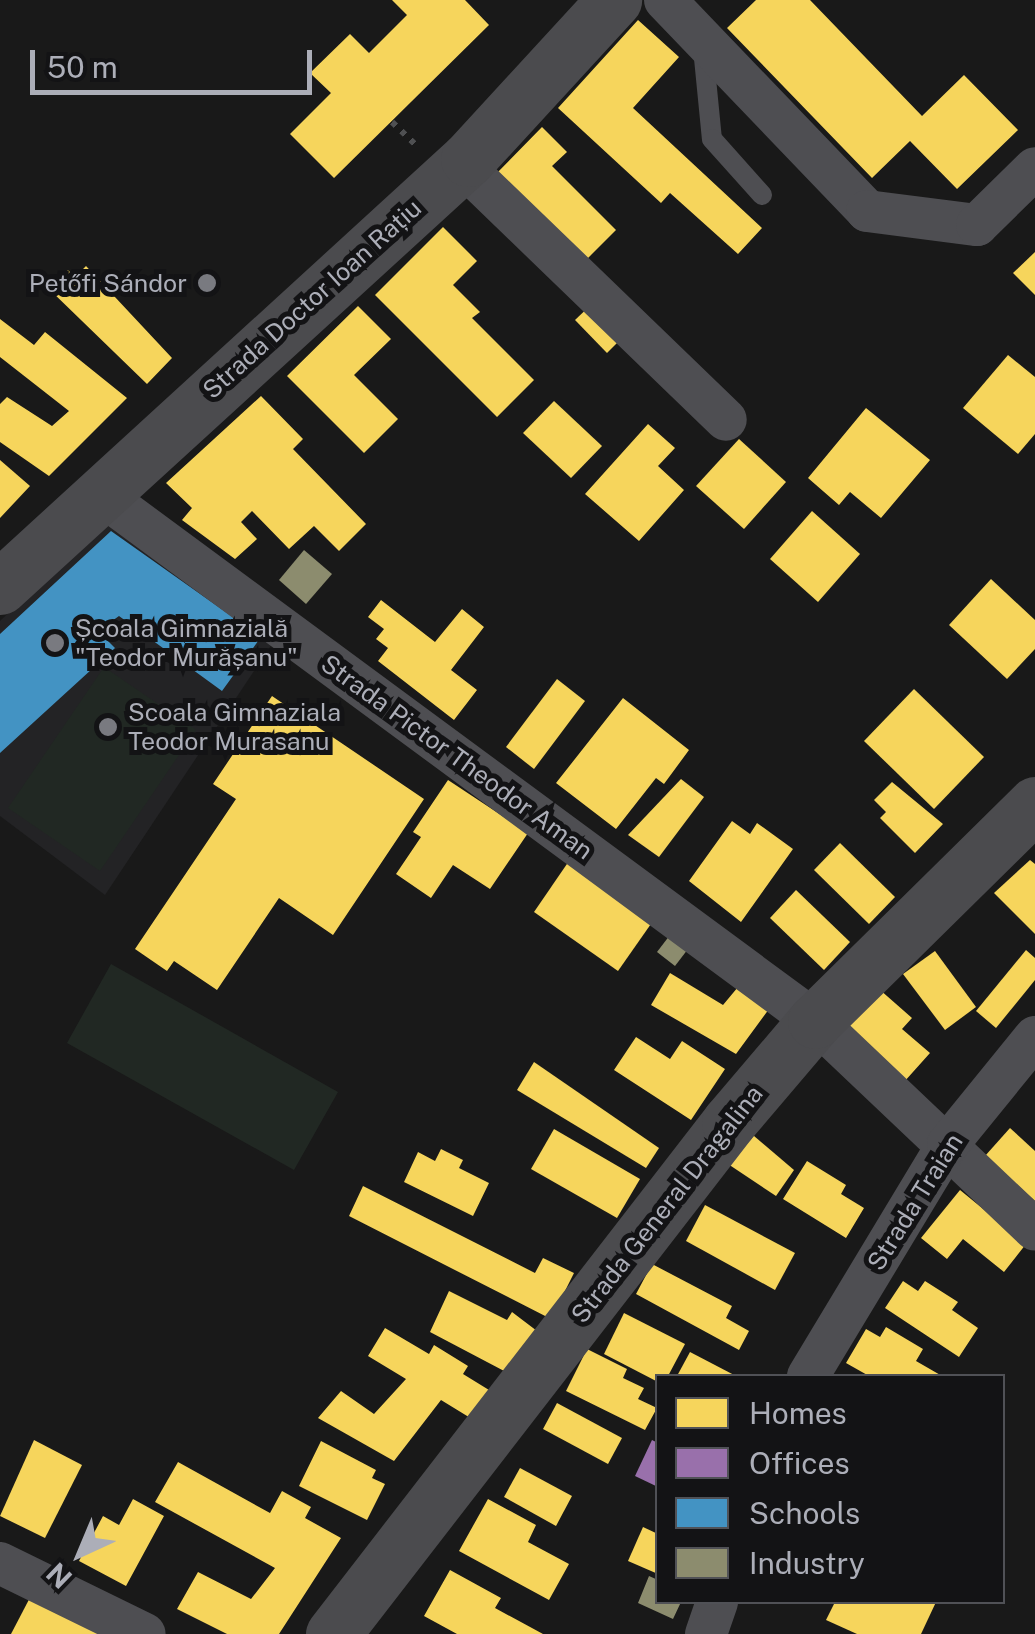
<!DOCTYPE html>
<html>
<head>
<meta charset="utf-8">
<style>
	body { margin:0 }
	#map { position:relative; width:1035px; height:1634px; overflow:hidden; background:#191919; font-family:"Public Sans",sans-serif }
	div>[style] { position:absolute }
	.built>* { inset:0; background:#232325 }
	.green>* { inset:0; background:#212823 }
	.homes>* { inset:0; background:#f6d55c }
	.offices>* { inset:0; background:#9970ab }
	.schools>* { inset:0; background:#4393c3 }
	.industry>* { inset:0; background:#8c8c6e }
	.path>* { height:6px; margin-top:-3px; transform-origin:0; background:repeating-linear-gradient(90deg,#4f5052 0 5px,transparent 0 13px) }
	.lane>* { height:20px; margin:-10px; padding:0 10px; transform-origin:10px; border-radius:10px; background:#4e4e52 }
	.street>* { height:42px; margin:-21px; padding:0 21px; transform-origin:21px; border-radius:21px; background:#4e4e52 }
	.primary>* { height:55px; margin:-27.5px; padding:0 27.5px; transform-origin:27.5px; border-radius:27.5px; background:#4b4b4e }
	.dots>* { width:28px; height:28px; translate:-50% -50%; box-sizing:border-box; border:5px solid #131315; border-radius:50% }
	span { translate:-50% -50%; white-space:nowrap; text-align:center; line-height:1.15; -webkit-text-stroke:10px #131315; paint-order:stroke }
	.poi-label { font-size:25px; color:#acaeb8 }
	.right { translate:-100% -50%; text-align:right }
	.left { translate:0 -50%; text-align:left }
	.street-label { font-size:25px; color:#acaeb8 }
	.legend { position:absolute; left:655px; top:1374px; width:350px; height:230px; box-sizing:border-box; background:#131315; border:2px solid #505156; margin:0; padding:12px 18px; list-style:none; font-size:30px; color:#acaeb8 }
	.legend li { display:flex; align-items:center; gap:20px; height:50px }
	.legend b { width:50px; border:2px solid #505156 }
	.north { position:absolute; left:30px; top:1504px; width:100px; height:100px; -webkit-text-stroke:8px #131315; paint-order:stroke; rotate:224deg; font-size:28px; font-weight:700; line-height:40px; text-align:center; color:#acaeb8 }
	.north::after { content:''; display:block; margin:auto; width:35px; height:45px; background:#acaeb8; clip-path:polygon(50% 0,100% 100%,50% 72%,0 100%) }
	.scale { position:absolute; left:30px; top:50px; width:282px; height:45px; box-sizing:border-box; border:5px solid #acaeb8; border-top:0; padding-left:12px; font-size:30px; line-height:35px; white-space:nowrap; color:#acaeb8; -webkit-text-stroke:8px #131315; paint-order:stroke }
</style>
</head>
<body>
<div id="map">
	<div class="built">
		<i style="clip-path:polygon(105px 519px,276px 638px,105px 895px,0 816px,0 621px)"></i>
	</div>
	<div class="green">
		<i style="clip-path:polygon(104px 667px,196px 730px,100px 871px,8px 808px)"></i>
		<i style="clip-path:polygon(111px 964px,338px 1092px,294px 1170px,67px 1043px)"></i>
	</div>
	<div class="homes">
		<i style="clip-path:polygon(392px 0,465px 0,489px 25px,334px 178px,290px 134px,331px 93px,310px 73px,350px 34px,369px 53px,407px 15px)"></i>
		<i style="clip-path:polygon(756px 0,810px 0,922px 116px,964px 75px,1018px 130px,957px 189px,910px 141px,872px 178px,727px 28px)"></i>
		<i style="clip-path:polygon(638px 20px,679px 57px,633px 108px,762px 228px,738px 254px,670px 193px,661px 203px,558px 108px)"></i>
		<i style="clip-path:polygon(542px 127px,567px 152px,552px 166px,616px 230px,583px 263px,495px 175px)"></i>
		<i style="clip-path:polygon(443px 227px,477px 261px,453px 285px,480px 312px,472px 318px,534px 380px,497px 417px,375px 295px)"></i>
		<i style="clip-path:polygon(1035px 252px,1035px 295px,1013px 273px)"></i>
		<i style="clip-path:polygon(86px 266px,172px 358px,147px 384px,49px 289px,68px 270px,75px 277px)"></i>
		<i style="clip-path:polygon(596px 300px,627px 333px,607px 353px,575px 320px)"></i>
		<i style="clip-path:polygon(358px 306px,391px 339px,354px 375px,398px 419px,364px 453px,287px 376px)"></i>
		<i style="clip-path:polygon(0 319px,34px 345px,45px 332px,127px 398px,49px 476px,0 442px,0 404px,7px 397px,52px 426px,69px 411px,0 357px)"></i>
		<i style="clip-path:polygon(1008px 355px,1035px 377px,1035px 434px,1018px 454px,963px 408px)"></i>
		<i style="clip-path:polygon(261px 396px,303px 439px,293px 449px,366px 524px,339px 551px,314px 526px,289px 549px,252px 511px,241px 522px,257px 539px,235px 559px,182px 520px,192px 508px,166px 483px)"></i>
		<i style="clip-path:polygon(554px 401px,602px 446px,571px 478px,523px 433px)"></i>
		<i style="clip-path:polygon(866px 408px,930px 460px,881px 518px,850px 492px,839px 505px,808px 478px)"></i>
		<i style="clip-path:polygon(648px 424px,675px 448px,658px 466px,684px 490px,639px 541px,585px 494px)"></i>
		<i style="clip-path:polygon(739px 439px,786px 482px,744px 529px,696px 486px)"></i>
		<i style="clip-path:polygon(0 460px,30px 486px,0 518px)"></i>
		<i style="clip-path:polygon(812px 511px,860px 554px,818px 602px,770px 559px)"></i>
		<i style="clip-path:polygon(991px 579px,1035px 620px,1035px 649px,1007px 679px,949px 625px)"></i>
		<i style="clip-path:polygon(381px 600px,435px 642px,462px 609px,484px 627px,451px 670px,477px 690px,454px 720px,378px 661px,388px 648px,376px 639px,384px 629px,368px 617px)"></i>
		<i style="clip-path:polygon(557px 679px,585px 701px,534px 769px,506px 747px)"></i>
		<i style="clip-path:polygon(914px 689px,984px 757px,934px 809px,864px 741px)"></i>
		<i style="clip-path:polygon(272px 696px,424px 799px,333px 935px,279px 898px,217px 990px,174px 961px,167px 971px,135px 949px,236px 799px,213px 784px)"></i>
		<i style="clip-path:polygon(623px 698px,689px 750px,664px 784px,656px 778px,616px 829px,556px 783px)"></i>
		<i style="clip-path:polygon(681px 779px,704px 797px,659px 857px,628px 835px)"></i>
		<i style="clip-path:polygon(448px 780px,528px 833px,490px 889px,453px 865px,431px 898px,396px 874px,421px 837px,413px 832px)"></i>
		<i style="clip-path:polygon(892px 782px,943px 824px,915px 853px,880px 818px,886px 812px,874px 800px)"></i>
		<i style="clip-path:polygon(732px 821px,750px 834px,757px 823px,793px 849px,741px 922px,689px 881px)"></i>
		<i style="clip-path:polygon(840px 843px,895px 897px,869px 924px,814px 870px)"></i>
		<i style="clip-path:polygon(1030px 860px,1035px 864px,1035px 934px,994px 893px)"></i>
		<i style="clip-path:polygon(569px 861px,653px 921px,618px 971px,534px 912px)"></i>
		<i style="clip-path:polygon(796px 890px,850px 942px,824px 970px,770px 918px)"></i>
		<i style="clip-path:polygon(1026px 950px,1035px 958px,1035px 980px,996px 1028px,976px 1011px)"></i>
		<i style="clip-path:polygon(935px 951px,976px 1007px,945px 1030px,903px 974px)"></i>
		<i style="clip-path:polygon(670px 973px,723px 1005px,738px 987px,769px 1009px,736px 1054px,651px 1005px)"></i>
		<i style="clip-path:polygon(879px 989px,912px 1018px,902px 1029px,930px 1053px,904px 1082px,844px 1029px)"></i>
		<i style="clip-path:polygon(636px 1037px,670px 1059px,682px 1041px,725px 1069px,691px 1120px,614px 1070px)"></i>
		<i style="clip-path:polygon(534px 1062px,659px 1148px,646px 1168px,517px 1090px)"></i>
		<i style="clip-path:polygon(1010px 1128px,1035px 1151px,1035px 1201px,985px 1156px)"></i>
		<i style="clip-path:polygon(554px 1129px,640px 1179px,617px 1218px,531px 1169px)"></i>
		<i style="clip-path:polygon(747px 1130px,794px 1170px,776px 1196px,725px 1162px)"></i>
		<i style="clip-path:polygon(441px 1149px,463px 1160px,459px 1168px,489px 1183px,473px 1216px,404px 1182px,418px 1152px,435px 1161px)"></i>
		<i style="clip-path:polygon(807px 1161px,846px 1185px,841px 1194px,864px 1208px,846px 1238px,783px 1199px)"></i>
		<i style="clip-path:polygon(363px 1186px,535px 1273px,543px 1258px,574px 1273px,551px 1319px,349px 1216px)"></i>
		<i style="clip-path:polygon(960px 1190px,1026px 1244px,1004px 1272px,963px 1239px,947px 1259px,921px 1238px)"></i>
		<i style="clip-path:polygon(705px 1205px,795px 1253px,775px 1290px,686px 1241px)"></i>
		<i style="clip-path:polygon(652px 1264px,732px 1306px,726px 1318px,749px 1331px,739px 1350px,636px 1294px)"></i>
		<i style="clip-path:polygon(903px 1281px,918px 1291px,925px 1281px,958px 1302px,952px 1310px,978px 1328px,959px 1357px,885px 1308px)"></i>
		<i style="clip-path:polygon(449px 1291px,507px 1320px,512px 1312px,537px 1331px,506px 1372px,430px 1332px)"></i>
		<i style="clip-path:polygon(624px 1313px,685px 1344px,668px 1376px,658px 1382px,604px 1354px)"></i>
		<i style="clip-path:polygon(886px 1327px,923px 1349px,916px 1361px,942px 1376px,869px 1376px,846px 1363px,866px 1329px,880px 1337px)"></i>
		<i style="clip-path:polygon(385px 1328px,429px 1354px,434px 1345px,468px 1366px,463px 1374px,489px 1390px,472px 1419px,441px 1400px,394px 1461px,318px 1418px,341px 1391px,374px 1414px,406px 1379px,368px 1356px)"></i>
		<i style="clip-path:polygon(587px 1349px,627px 1369px,623px 1378px,644px 1388px,638px 1399px,657px 1408px,645px 1430px,566px 1391px)"></i>
		<i style="clip-path:polygon(690px 1352px,736px 1376px,677px 1376px)"></i>
		<i style="clip-path:polygon(557px 1403px,622px 1438px,608px 1464px,543px 1429px)"></i>
		<i style="clip-path:polygon(34px 1440px,82px 1465px,45px 1538px,0 1516px)"></i>
		<i style="clip-path:polygon(321px 1441px,376px 1470px,372px 1478px,385px 1484px,367px 1520px,299px 1486px)"></i>
		<i style="clip-path:polygon(178px 1462px,270px 1513px,282px 1491px,311px 1507px,305px 1518px,341px 1538px,279px 1634px,227px 1634px,177px 1609px,198px 1572px,251px 1599px,275px 1568px,155px 1502px)"></i>
		<i style="clip-path:polygon(520px 1468px,572px 1496px,556px 1526px,504px 1497px)"></i>
		<i style="clip-path:polygon(133px 1499px,164px 1516px,126px 1586px,79px 1561px,103px 1516px,119px 1525px)"></i>
		<i style="clip-path:polygon(488px 1499px,536px 1525px,528px 1542px,569px 1564px,549px 1600px,459px 1551px)"></i>
		<i style="clip-path:polygon(643px 1527px,658px 1534px,658px 1574px,628px 1561px)"></i>
		<i style="clip-path:polygon(450px 1570px,501px 1598px,495px 1608px,543px 1634px,457px 1634px,424px 1616px)"></i>
		<i style="clip-path:polygon(35px 1588px,123px 1634px,11px 1634px)"></i>
		<i style="clip-path:polygon(835px 1602px,936px 1602px,921px 1634px,857px 1634px,826px 1620px)"></i>
	</div>
	<div class="offices">
		<i style="clip-path:polygon(652px 1440px,658px 1443px,658px 1487px,635px 1476px)"></i>
	</div>
	<div class="schools">
		<i style="clip-path:polygon(111px 531px,261px 637px,222px 691px,119px 616px,98px 631px,115px 648px,0 753px,0 634px)"></i>
	</div>
	<div class="industry">
		<i style="clip-path:polygon(304px 550px,332px 574px,306px 604px,279px 580px)"></i>
		<i style="clip-path:polygon(670px 935px,688px 949px,675px 966px,657px 952px)"></i>
		<i style="clip-path:polygon(649px 1576px,658px 1580px,658px 1602px,681px 1602px,673px 1619px,638px 1603px)"></i>
	</div>
	<div class="path">
		<i style="left:392px;top:122px;width:33px;rotate:44deg"></i>
	</div>
	<div class="lane">
		<i style="left:703px;top:48px;width:91px;rotate:84.4deg"></i>
		<i style="left:712px;top:139px;width:75px;rotate:48.2deg"></i>
	</div>
	<div class="street">
		<i style="left:665px;top:0;width:292px;rotate:46.2deg"></i>
		<i style="left:867px;top:211px;width:111px;rotate:7.3deg"></i>
		<i style="left:977px;top:225px;width:81px;rotate:-44.5deg"></i>
		<i style="left:461px;top:164px;width:368px;rotate:44deg"></i>
		<i style="left:99px;top:493px;width:890px;rotate:36.41deg"></i>
		<i style="left:815px;top:1021px;width:303px;rotate:43.5deg"></i>
		<i style="left:808px;top:1376px;width:271px;rotate:-58.9deg"></i>
		<i style="left:948px;top:1144px;width:138px;rotate:-50.9deg"></i>
		<i style="left:0;top:1563px;width:161px;rotate:26.1deg"></i>
		<i style="left:706px;top:1634px;width:34px;rotate:-71deg"></i>
	</div>
	<div class="primary">
		<i style="left:0;top:587px;width:634px;rotate:-42.44deg"></i>
		<i style="left:468px;top:159px;width:216px;rotate:-47.4deg"></i>
		<i style="left:333px;top:1634px;width:647px;rotate:-52.28deg"></i>
		<i style="left:729px;top:1122px;width:133px;rotate:-49.6deg"></i>
		<i style="left:815px;top:1021px;width:309px;rotate:-44.6deg"></i>
	</div>
	<div class="dots">
		<i style="left:207px;top:283px;background:#797a80"></i>
		<i style="left:55px;top:643px;background:#797a80"></i>
		<i style="left:108px;top:727px;background:#797a80"></i>
	</div>
	<div class="poi-label">
		<span class="right" style="left:187px;top:283px">Petőfi Sándor</span>
		<span class="left" style="left:75px;top:643px">Școala Gimnazială<br>"Teodor Murășanu"</span>
		<span class="left" style="left:128px;top:727px">Scoala Gimnaziala<br>Teodor Murasanu</span>
	</div>
	<div class="street-label">
		<span style="left:312px;top:299px;rotate:-42deg">Strada Doctor Ioan Rațiu</span>
		<span style="left:457px;top:757px;rotate:36deg">Strada Pictor Theodor Aman</span>
		<span style="left:915px;top:1202px;rotate:-58deg">Strada Traian</span>
		<span style="left:667px;top:1204px;rotate:-52deg">Strada General Dragalina</span>
	</div>
	<ul class="legend">
	<li><b style="height:28px;background:#f6d55c"></b>Homes</li>
	<li><b style="height:28px;background:#9970ab"></b>Offices</li>
	<li><b style="height:28px;background:#4393c3"></b>Schools</li>
	<li><b style="height:28px;background:#8c8c6e"></b>Industry</li>
	</ul>
	<div class="north">N</div>
	<div class="scale">50 m</div>
</div>
</body>
</html>
